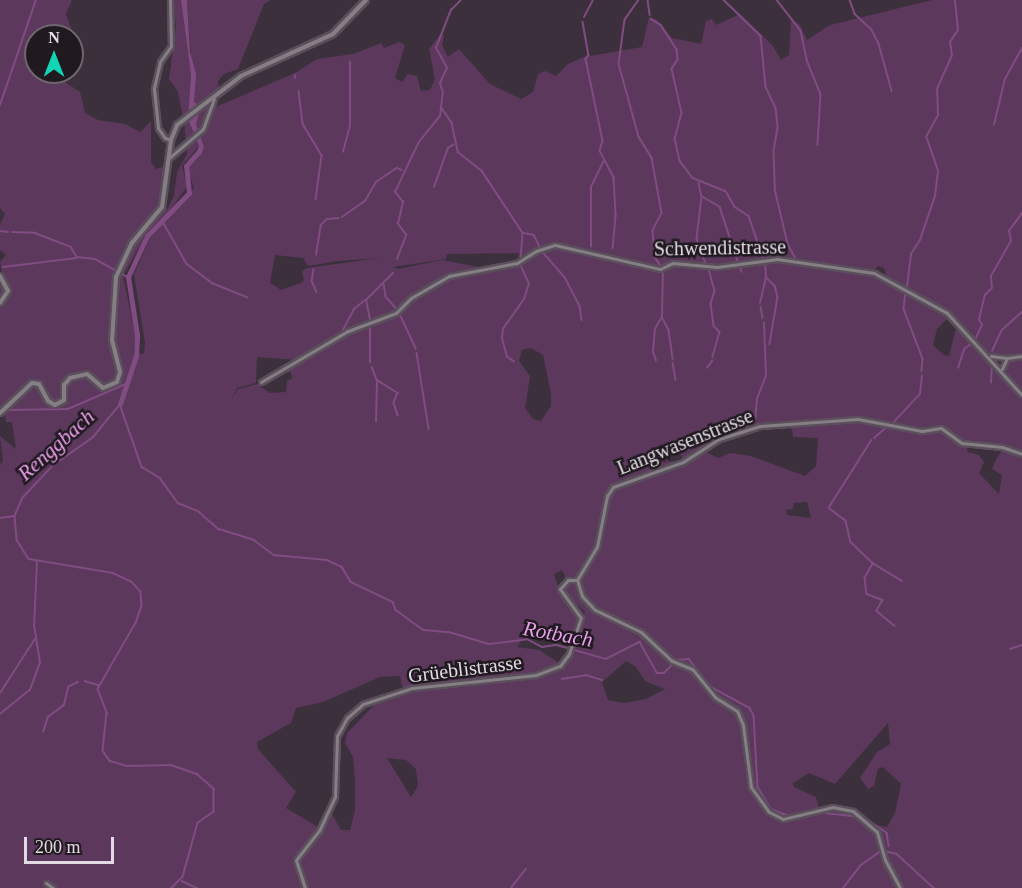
<!DOCTYPE html>
<html>
<head>
<meta charset="utf-8">
<style>
	body { margin:0 }
	#map { position:relative; width:1022px; height:888px; overflow:hidden; background:#3c303c; font-family:Georgia,serif }
	div>[style] { position:absolute }
	.green>* { inset:0; background:#5b385c }
	.water>* { inset:0; background:#804c82 }
	.stream>* { height:1.5px; margin:-0.75px; padding:0 0.75px; transform-origin:0.75px; border-radius:0.75px; background:#804c82 }
	.river>* { height:5px; margin:-2.5px; padding:0 2.5px; transform-origin:2.5px; border-radius:2.5px; background:#804c82 }
	.roads { filter:drop-shadow(2px 0 #5a4f5a) drop-shadow(-2px 0 #5a4f5a) drop-shadow(0 2px #5a4f5a) drop-shadow(0 -2px #5a4f5a) }
	.minor>* { height:3px; margin:-1.5px; padding:0 1.5px; transform-origin:1.5px; border-radius:1.5px; background:#857f85 }
	.tertiary>* { height:4px; margin:-2px; padding:0 2px; transform-origin:2px; border-radius:2px; background:#857f85 }
	span { translate:-50% -50%; white-space:nowrap; text-align:center; line-height:1.15; -webkit-text-stroke:5px #201a20; paint-order:stroke }
	.street-label { font-size:20px; color:#e3dbe3 }
	.water-label { font-size:21px; color:#eb9fec; font-style:italic }
	.north { position:absolute; left:24px; top:24px; width:60px; height:60px; box-sizing:border-box; background:#201a20; border:2px solid #6e676e; border-radius:50%; rotate:0deg; font-size:16px; font-weight:700; line-height:24px; text-align:center; color:#e3dbe3 }
	.north::after { content:''; display:block; margin:auto; width:21px; height:27px; background:#11d5b4; clip-path:polygon(50% 0,100% 100%,50% 72%,0 100%) }
	.scale { position:absolute; left:24px; top:837px; width:90px; height:27px; box-sizing:border-box; border:3px solid #e3dbe3; border-top:0; padding-left:8px; font-size:18px; line-height:21px; white-space:nowrap; color:#e3dbe3; -webkit-text-stroke:4px #201a20; paint-order:stroke }
</style>
</head>
<body>
<div id="map">
	<div class="green">
		<i style="clip-path:polygon(0 0,72px 0,66px 14px,75px 40px,72px 54px,72px 36px,36px 36px,36px 72px,59px 72px,59px 78px,80px 92px,85px 113px,98px 120px,125px 124px,140px 132px,151px 121px,151px 162px,156px 169px,166px 166px,159px 211px,130px 242px,115px 273px,111px 340px,118px 371px,116px 381px,104px 386px,89px 373px,78px 374px,64px 380px,62px 399px,53px 403px,40px 383px,31px 382px,0 410px,0 279px,3px 279px,0 262px,6px 255px,0 250px,0 224px,5px 214px,0 208px)"></i>
		<i style="clip-path:polygon(173px 0,181px 0,191px 70px,190px 113px,183px 118px,178px 92px,169px 79px,176px 26px)"></i>
		<i style="clip-path:polygon(187px 0,271px 0,264px 4px,238px 69px,224px 74px,218px 81px,219px 90px,201px 106px,194px 102px)"></i>
		<i style="clip-path:polygon(evenodd,932px 0,1022px 0,1022px 355px,996px 356px,981px 351px,1022px 395px,1022px 453px,1009px 447px,963px 443px,940px 427px,922px 432px,942px 429px,966px 445px,968px 452px,979px 455px,984px 462px,979px 473px,999px 494px,1002px 475px,992px 469px,996px 460px,1003px 448px,1022px 454px,1022px 888px,0 888px,0 465px,3px 461px,0 436px,16px 449px,12px 422px,6px 422px,5px 415px,33px 384px,39px 386px,48px 404px,56px 405px,65px 401px,66px 383px,76px 378px,87px 376px,103px 389px,117px 386px,123px 378px,114px 342px,117px 277px,136px 239px,168px 208px,174px 196px,177px 172px,187px 154px,184px 122px,188px 119px,199px 146px,182px 166px,187px 186px,167px 215px,146px 235px,123px 276px,136px 338px,133px 353px,144px 354px,145px 343px,134px 274px,150px 238px,194px 188px,187px 168px,204px 147px,196px 123px,199px 112px,211px 103px,212px 108px,218px 106px,295px 73px,317px 59px,353px 54px,381px 43px,384px 48px,399px 42px,405px 45px,395px 78px,402px 82px,408px 74px,417px 76px,421px 91px,430px 90px,435px 79px,429px 49px,440px 35px,444px 35px,442px 45px,448px 57px,459px 49px,490px 84px,521px 99px,533px 92px,538px 74px,545px 71px,556px 76px,568px 64px,584px 57px,642px 47px,649px 17px,657px 20px,672px 38px,701px 44px,706px 21px,712px 19px,716px 25px,740px 14px,773px 46px,781px 60px,789px 55px,791px 18px,800px 25px,807px 40px,830px 25px,932px 0,784px 252px,784px 257px,793px 261px,874px 271px,878px 266px,884px 268px,887px 278px,947px 313px,979px 349px,956px 329px,949px 356px,944px 355px,933px 345px,937px 329px,949px 317px,879px 275px,775px 260px,775px 253px,784px 252px,932px 0,519px 253px,517px 264px,451px 276px,413px 297px,397px 314px,339px 336px,285px 371px,291px 372px,292px 378px,287px 381px,286px 392px,270px 393px,257px 384px,238px 389px,232px 398px,237px 388px,256px 383px,257px 357px,299px 360px,344px 332px,396px 313px,409px 299px,448px 276px,479px 267px,442px 260px,398px 269px,393px 267px,446px 259px,447px 254px,519px 253px,932px 0,275px 255px,303px 258px,308px 266px,338px 261px,379px 258px,307px 268px,302px 271px,304px 280px,301px 283px,281px 290px,270px 283px,275px 255px,932px 0,531px 348px,543px 355px,551px 394px,551px 406px,541px 421px,533px 419px,525px 408px,530px 376px,519px 361px,522px 350px,531px 348px,932px 0,847px 417px,859px 418px,904px 428px,850px 419px,773px 425px,792px 429px,793px 437px,818px 438px,816px 466px,805px 476px,751px 456px,730px 453px,718px 458px,704px 451px,683px 462px,655px 472px,679px 462px,667px 461px,666px 454px,680px 454px,684px 460px,716px 440px,761px 425px,847px 417px,932px 0,807px 502px,811px 518px,787px 515px,786px 510px,793px 509px,794px 503px,807px 502px,932px 0,562px 570px,566px 578px,565px 593px,585px 612px,564px 664px,553px 670px,539px 675px,446px 686px,472px 679px,477px 681px,538px 674px,561px 664px,539px 650px,517px 647px,528px 631px,571px 644px,579px 614px,560px 593px,554px 574px,562px 570px,932px 0,626px 661px,636px 667px,645px 681px,665px 689px,646px 699px,624px 703px,608px 700px,602px 682px,626px 661px,932px 0,400px 676px,404px 694px,380px 699px,347px 733px,345px 743px,353px 757px,355px 779px,355px 810px,350px 830px,341px 830px,331px 812px,323px 830px,286px 808px,296px 792px,258px 749px,257px 742px,291px 723px,296px 708px,323px 702px,380px 677px,400px 676px,932px 0,888px 723px,890px 744px,877px 752px,860px 778px,868px 789px,874px 786px,878px 769px,883px 767px,901px 784px,895px 813px,887px 827px,876px 825px,857px 809px,820px 813px,816px 797px,794px 787px,793px 783px,809px 773px,835px 784px,888px 723px,932px 0,387px 758px,406px 760px,416px 769px,418px 786px,411px 797px,387px 758px)"></i>
		<i style="clip-path:polygon(1022px 357px,1022px 393px,1003px 366px,1010px 358px)"></i>
	</div>
	<div class="water">
		<i style="clip-path:polygon(181px 0,187px 0,190px 52px,196px 74px,194px 102px,201px 106px,196px 124px,204px 147px,200px 156px,196px 154px,199px 146px,188px 119px,191px 74px)"></i>
	</div>
	<div class="stream">
		<i style="left:639px;top:0;width:24px;rotate:125deg"></i>
		<i style="left:625px;top:20px;width:44px;rotate:97.8deg"></i>
		<i style="left:619px;top:64px;width:76px;rotate:74.7deg"></i>
		<i style="left:639px;top:137px;width:25px;rotate:58deg"></i>
		<i style="left:652px;top:158px;width:56px;rotate:79.7deg"></i>
		<i style="left:662px;top:213px;width:20px;rotate:117deg"></i>
		<i style="left:653px;top:231px;width:26px;rotate:86deg"></i>
		<i style="left:655px;top:257px;width:11px;rotate:56deg"></i>
		<i style="left:648px;top:0;width:15px;rotate:82deg"></i>
		<i style="left:724px;top:0;width:52px;rotate:44.2deg"></i>
		<i style="left:761px;top:36px;width:51px;rotate:84.4deg"></i>
		<i style="left:766px;top:87px;width:23px;rotate:65deg"></i>
		<i style="left:776px;top:108px;width:20px;rotate:84deg"></i>
		<i style="left:778px;top:128px;width:23px;rotate:100deg"></i>
		<i style="left:774px;top:151px;width:38px;rotate:88deg"></i>
		<i style="left:775px;top:189px;width:57px;rotate:76.7deg"></i>
		<i style="left:788px;top:244px;width:15px;rotate:62deg"></i>
		<i style="left:777px;top:0;width:39px;rotate:52deg"></i>
		<i style="left:801px;top:31px;width:30px;rotate:78deg"></i>
		<i style="left:807px;top:60px;width:37px;rotate:68deg"></i>
		<i style="left:821px;top:94px;width:51px;rotate:93.4deg"></i>
		<i style="left:850px;top:0;width:15px;rotate:70deg"></i>
		<i style="left:855px;top:14px;width:23px;rotate:43deg"></i>
		<i style="left:872px;top:30px;width:16px;rotate:63deg"></i>
		<i style="left:879px;top:44px;width:49px;rotate:74.5deg"></i>
		<i style="left:584px;top:17px;width:19px;rotate:-62deg"></i>
		<i style="left:651px;top:19px;width:12px;rotate:31deg"></i>
		<i style="left:661px;top:25px;width:30px;rotate:57deg"></i>
		<i style="left:677px;top:50px;width:10px;rotate:84deg"></i>
		<i style="left:678px;top:60px;width:11px;rotate:124deg"></i>
		<i style="left:672px;top:69px;width:45px;rotate:77.2deg"></i>
		<i style="left:682px;top:113px;width:27px;rotate:105deg"></i>
		<i style="left:675px;top:139px;width:23px;rotate:77deg"></i>
		<i style="left:680px;top:161px;width:21px;rotate:53deg"></i>
		<i style="left:693px;top:178px;width:35px;rotate:22deg"></i>
		<i style="left:726px;top:191px;width:18px;rotate:61deg"></i>
		<i style="left:735px;top:207px;width:17px;rotate:33deg"></i>
		<i style="left:749px;top:216px;width:43px;rotate:71.1deg"></i>
		<i style="left:583px;top:22px;width:34px;rotate:80deg"></i>
		<i style="left:589px;top:55px;width:5px;rotate:127deg"></i>
		<i style="left:586px;top:59px;width:84px;rotate:78.3deg"></i>
		<i style="left:603px;top:141px;width:10px;rotate:107deg"></i>
		<i style="left:600px;top:151px;width:30px;rotate:62deg"></i>
		<i style="left:614px;top:177px;width:39px;rotate:87deg"></i>
		<i style="left:616px;top:216px;width:32px;rotate:95deg"></i>
		<i style="left:295px;top:75px;width:3px;rotate:72deg"></i>
		<i style="left:299px;top:91px;width:33px;rotate:83deg"></i>
		<i style="left:303px;top:124px;width:37px;rotate:59deg"></i>
		<i style="left:322px;top:156px;width:44px;rotate:97.8deg"></i>
		<i style="left:0;top:105px;width:111px;rotate:-71.1deg"></i>
		<i style="left:441px;top:107px;width:19px;rotate:55deg"></i>
		<i style="left:452px;top:123px;width:30px;rotate:78deg"></i>
		<i style="left:458px;top:152px;width:31px;rotate:38deg"></i>
		<i style="left:482px;top:171px;width:74px;rotate:56.5deg"></i>
		<i style="left:523px;top:233px;width:26px;rotate:94deg"></i>
		<i style="left:994px;top:125px;width:47px;rotate:-76.6deg"></i>
		<i style="left:1005px;top:79px;width:35px;rotate:-61deg"></i>
		<i style="left:343px;top:152px;width:27px;rotate:-75deg"></i>
		<i style="left:350px;top:126px;width:64px;rotate:-90deg"></i>
		<i style="left:699px;top:183px;width:14px;rotate:78deg"></i>
		<i style="left:702px;top:197px;width:42px;rotate:96.8deg"></i>
		<i style="left:697px;top:239px;width:27px;rotate:70deg"></i>
		<i style="left:434px;top:187px;width:41px;rotate:-70.3deg"></i>
		<i style="left:448px;top:148px;width:6px;rotate:-31deg"></i>
		<i style="left:703px;top:197px;width:20px;rotate:30deg"></i>
		<i style="left:720px;top:207px;width:57px;rotate:71.6deg"></i>
		<i style="left:342px;top:217px;width:28px;rotate:-35deg"></i>
		<i style="left:365px;top:201px;width:22px;rotate:-60deg"></i>
		<i style="left:376px;top:182px;width:25px;rotate:-34deg"></i>
		<i style="left:397px;top:168px;width:5px;rotate:22deg"></i>
		<i style="left:162px;top:220px;width:51px;rotate:60.4deg"></i>
		<i style="left:187px;top:264px;width:31px;rotate:37deg"></i>
		<i style="left:212px;top:283px;width:38px;rotate:22deg"></i>
		<i style="left:0;top:231px;width:8px;rotate:7deg"></i>
		<i style="left:12px;top:232px;width:23px;rotate:2deg"></i>
		<i style="left:35px;top:233px;width:39px;rotate:21deg"></i>
		<i style="left:71px;top:247px;width:12px;rotate:59deg"></i>
		<i style="left:77px;top:257px;width:18px;rotate:6deg"></i>
		<i style="left:95px;top:259px;width:38px;rotate:29deg"></i>
		<i style="left:524px;top:233px;width:10px;rotate:11deg"></i>
		<i style="left:534px;top:235px;width:13px;rotate:63deg"></i>
		<i style="left:591px;top:247px;width:60px;rotate:-90deg"></i>
		<i style="left:591px;top:187px;width:28px;rotate:-64deg"></i>
		<i style="left:542px;top:251px;width:35px;rotate:49deg"></i>
		<i style="left:565px;top:277px;width:33px;rotate:63deg"></i>
		<i style="left:580px;top:306px;width:14px;rotate:82deg"></i>
		<i style="left:316px;top:255px;width:30px;rotate:-81deg"></i>
		<i style="left:321px;top:225px;width:8px;rotate:-45deg"></i>
		<i style="left:327px;top:219px;width:12px;rotate:-5deg"></i>
		<i style="left:397px;top:259px;width:26px;rotate:-69deg"></i>
		<i style="left:406px;top:235px;width:14px;rotate:-126deg"></i>
		<i style="left:398px;top:224px;width:23px;rotate:-77deg"></i>
		<i style="left:403px;top:202px;width:13px;rotate:-129deg"></i>
		<i style="left:395px;top:192px;width:55px;rotate:-64.4deg"></i>
		<i style="left:419px;top:142px;width:33px;rotate:-51deg"></i>
		<i style="left:440px;top:116px;width:23px;rotate:-83deg"></i>
		<i style="left:443px;top:93px;width:10px;rotate:-107deg"></i>
		<i style="left:440px;top:83px;width:17px;rotate:-65deg"></i>
		<i style="left:447px;top:68px;width:23px;rotate:-119deg"></i>
		<i style="left:436px;top:48px;width:41px;rotate:-68.5deg"></i>
		<i style="left:451px;top:10px;width:13px;rotate:-45deg"></i>
		<i style="left:740px;top:266px;width:6px;rotate:72deg"></i>
		<i style="left:3px;top:267px;width:74px;rotate:-7deg"></i>
		<i style="left:314px;top:269px;width:12px;rotate:99deg"></i>
		<i style="left:312px;top:281px;width:12px;rotate:66deg"></i>
		<i style="left:709px;top:269px;width:23px;rotate:75deg"></i>
		<i style="left:715px;top:291px;width:14px;rotate:107deg"></i>
		<i style="left:711px;top:304px;width:22px;rotate:82deg"></i>
		<i style="left:714px;top:326px;width:8px;rotate:45deg"></i>
		<i style="left:720px;top:332px;width:26px;rotate:106deg"></i>
		<i style="left:766px;top:277px;width:13px;rotate:45deg"></i>
		<i style="left:775px;top:286px;width:11px;rotate:75deg"></i>
		<i style="left:778px;top:297px;width:48px;rotate:99.7deg"></i>
		<i style="left:384px;top:284px;width:13px;rotate:81deg"></i>
		<i style="left:386px;top:297px;width:16px;rotate:47deg"></i>
		<i style="left:907px;top:287px;width:33px;rotate:-83deg"></i>
		<i style="left:911px;top:254px;width:17px;rotate:-57deg"></i>
		<i style="left:920px;top:240px;width:46px;rotate:-71.2deg"></i>
		<i style="left:935px;top:196px;width:25px;rotate:-83deg"></i>
		<i style="left:938px;top:171px;width:36px;rotate:-109deg"></i>
		<i style="left:926px;top:137px;width:25px;rotate:-61deg"></i>
		<i style="left:938px;top:115px;width:26px;rotate:-92deg"></i>
		<i style="left:937px;top:89px;width:36px;rotate:-66deg"></i>
		<i style="left:952px;top:56px;width:14px;rotate:-98deg"></i>
		<i style="left:950px;top:42px;width:14px;rotate:-56deg"></i>
		<i style="left:958px;top:30px;width:30px;rotate:-96deg"></i>
		<i style="left:906px;top:292px;width:17px;rotate:97deg"></i>
		<i style="left:904px;top:309px;width:53px;rotate:69.2deg"></i>
		<i style="left:923px;top:359px;width:12px;rotate:95deg"></i>
		<i style="left:760px;top:303px;width:27px;rotate:-77deg"></i>
		<i style="left:766px;top:277px;width:14px;rotate:-94deg"></i>
		<i style="left:761px;top:307px;width:11px;rotate:80deg"></i>
		<i style="left:400px;top:314px;width:38px;rotate:65deg"></i>
		<i style="left:662px;top:317px;width:15px;rotate:62deg"></i>
		<i style="left:669px;top:330px;width:29px;rotate:82deg"></i>
		<i style="left:370px;top:320px;width:20px;rotate:-101deg"></i>
		<i style="left:366px;top:300px;width:38px;rotate:-45deg"></i>
		<i style="left:343px;top:330px;width:24px;rotate:-62deg"></i>
		<i style="left:354px;top:309px;width:13px;rotate:-39deg"></i>
		<i style="left:975px;top:340px;width:17px;rotate:-65deg"></i>
		<i style="left:982px;top:325px;width:6px;rotate:-121deg"></i>
		<i style="left:979px;top:320px;width:26px;rotate:-77deg"></i>
		<i style="left:985px;top:295px;width:10px;rotate:-45deg"></i>
		<i style="left:992px;top:288px;width:12px;rotate:-95deg"></i>
		<i style="left:991px;top:276px;width:40px;rotate:-60.3deg"></i>
		<i style="left:1011px;top:241px;width:10px;rotate:-101deg"></i>
		<i style="left:1009px;top:231px;width:22px;rotate:-54deg"></i>
		<i style="left:992px;top:351px;width:23px;rotate:-65deg"></i>
		<i style="left:1002px;top:330px;width:27px;rotate:-42deg"></i>
		<i style="left:417px;top:353px;width:77px;rotate:81deg"></i>
		<i style="left:656px;top:361px;width:9px;rotate:-108deg"></i>
		<i style="left:653px;top:352px;width:23px;rotate:-85deg"></i>
		<i style="left:655px;top:329px;width:14px;rotate:-60deg"></i>
		<i style="left:662px;top:317px;width:47px;rotate:-88.8deg"></i>
		<i style="left:514px;top:362px;width:9px;rotate:-144deg"></i>
		<i style="left:507px;top:357px;width:20px;rotate:-105deg"></i>
		<i style="left:502px;top:338px;width:9px;rotate:-84deg"></i>
		<i style="left:503px;top:329px;width:37px;rotate:-55deg"></i>
		<i style="left:524px;top:299px;width:16px;rotate:-72deg"></i>
		<i style="left:529px;top:284px;width:21px;rotate:-115deg"></i>
		<i style="left:370px;top:363px;width:38px;rotate:-90deg"></i>
		<i style="left:673px;top:363px;width:17px;rotate:80deg"></i>
		<i style="left:372px;top:367px;width:14px;rotate:69deg"></i>
		<i style="left:377px;top:380px;width:25px;rotate:32deg"></i>
		<i style="left:398px;top:393px;width:11px;rotate:112deg"></i>
		<i style="left:394px;top:403px;width:13px;rotate:72deg"></i>
		<i style="left:707px;top:368px;width:9px;rotate:-54deg"></i>
		<i style="left:958px;top:368px;width:20px;rotate:-72deg"></i>
		<i style="left:964px;top:349px;width:9px;rotate:-36deg"></i>
		<i style="left:991px;top:383px;width:20px;rotate:-87deg"></i>
		<i style="left:120px;top:404px;width:67px;rotate:70.8deg"></i>
		<i style="left:142px;top:467px;width:21px;rotate:31deg"></i>
		<i style="left:160px;top:478px;width:31px;rotate:54deg"></i>
		<i style="left:178px;top:503px;width:22px;rotate:22deg"></i>
		<i style="left:198px;top:511px;width:28px;rotate:41deg"></i>
		<i style="left:219px;top:529px;width:37px;rotate:17deg"></i>
		<i style="left:254px;top:540px;width:25px;rotate:37deg"></i>
		<i style="left:274px;top:555px;width:53px;rotate:5.4deg"></i>
		<i style="left:327px;top:560px;width:17px;rotate:25deg"></i>
		<i style="left:342px;top:567px;width:17px;rotate:59deg"></i>
		<i style="left:351px;top:582px;width:47px;rotate:25.5deg"></i>
		<i style="left:393px;top:602px;width:9px;rotate:69deg"></i>
		<i style="left:396px;top:610px;width:34px;rotate:36deg"></i>
		<i style="left:424px;top:630px;width:25px;rotate:5deg"></i>
		<i style="left:449px;top:632px;width:42px;rotate:16.7deg"></i>
		<i style="left:489px;top:644px;width:38px;rotate:-7deg"></i>
		<i style="left:527px;top:639px;width:17px;rotate:28deg"></i>
		<i style="left:542px;top:647px;width:15px;rotate:-8deg"></i>
		<i style="left:557px;top:645px;width:51px;rotate:15.9deg"></i>
		<i style="left:606px;top:659px;width:38px;rotate:-27deg"></i>
		<i style="left:640px;top:642px;width:35px;rotate:61deg"></i>
		<i style="left:657px;top:673px;width:7px"></i>
		<i style="left:664px;top:673px;width:18px;rotate:-45deg"></i>
		<i style="left:677px;top:660px;width:12px;rotate:-5deg"></i>
		<i style="left:689px;top:659px;width:36px;rotate:52deg"></i>
		<i style="left:711px;top:687px;width:44px;rotate:28.3deg"></i>
		<i style="left:750px;top:708px;width:9px;rotate:63deg"></i>
		<i style="left:754px;top:716px;width:71px;rotate:86.8deg"></i>
		<i style="left:758px;top:787px;width:26px;rotate:59deg"></i>
		<i style="left:771px;top:809px;width:19px;rotate:21deg"></i>
		<i style="left:789px;top:816px;width:23px;rotate:-13deg"></i>
		<i style="left:120px;top:405px;width:43px;rotate:129.3deg"></i>
		<i style="left:93px;top:438px;width:49px;rotate:145deg"></i>
		<i style="left:53px;top:466px;width:44px;rotate:133.2deg"></i>
		<i style="left:23px;top:498px;width:20px;rotate:114deg"></i>
		<i style="left:15px;top:516px;width:24px;rotate:85deg"></i>
		<i style="left:17px;top:540px;width:22px;rotate:58deg"></i>
		<i style="left:29px;top:559px;width:85px;rotate:9.5deg"></i>
		<i style="left:113px;top:573px;width:21px;rotate:25deg"></i>
		<i style="left:132px;top:582px;width:13px;rotate:48deg"></i>
		<i style="left:141px;top:592px;width:14px;rotate:86deg"></i>
		<i style="left:142px;top:606px;width:18px;rotate:109deg"></i>
		<i style="left:136px;top:623px;width:76px;rotate:119.9deg"></i>
		<i style="left:98px;top:689px;width:26px;rotate:69deg"></i>
		<i style="left:107px;top:713px;width:38px;rotate:96deg"></i>
		<i style="left:103px;top:751px;width:12px;rotate:55deg"></i>
		<i style="left:110px;top:761px;width:18px;rotate:16deg"></i>
		<i style="left:127px;top:766px;width:44px;rotate:-1.3deg"></i>
		<i style="left:171px;top:765px;width:28px;rotate:19deg"></i>
		<i style="left:197px;top:774px;width:23px;rotate:41deg"></i>
		<i style="left:214px;top:789px;width:23px;rotate:90deg"></i>
		<i style="left:214px;top:812px;width:19px;rotate:145deg"></i>
		<i style="left:198px;top:823px;width:56px;rotate:105.5deg"></i>
		<i style="left:183px;top:877px;width:16px;rotate:135deg"></i>
		<i style="left:7px;top:410px;width:61px;rotate:-0.9deg"></i>
		<i style="left:68px;top:409px;width:65px;rotate:-23.4deg"></i>
		<i style="left:376px;top:422px;width:41px;rotate:-88.6deg"></i>
		<i style="left:755px;top:422px;width:23px;rotate:-85deg"></i>
		<i style="left:757px;top:399px;width:25px;rotate:-69deg"></i>
		<i style="left:766px;top:376px;width:53px;rotate:-92.2deg"></i>
		<i style="left:892px;top:424px;width:41px;rotate:-47deg"></i>
		<i style="left:920px;top:394px;width:18px;rotate:-84deg"></i>
		<i style="left:874px;top:438px;width:16px;rotate:-40deg"></i>
		<i style="left:872px;top:440px;width:80px;rotate:122.3deg"></i>
		<i style="left:829px;top:508px;width:21px;rotate:37deg"></i>
		<i style="left:846px;top:521px;width:22px;rotate:77deg"></i>
		<i style="left:851px;top:542px;width:32px;rotate:44deg"></i>
		<i style="left:874px;top:564px;width:33px;rotate:31deg"></i>
		<i style="left:0;top:518px;width:14px;rotate:-8deg"></i>
		<i style="left:873px;top:564px;width:16px;rotate:120deg"></i>
		<i style="left:865px;top:578px;width:16px;rotate:83deg"></i>
		<i style="left:867px;top:594px;width:17px;rotate:21deg"></i>
		<i style="left:883px;top:600px;width:13px;rotate:119deg"></i>
		<i style="left:877px;top:611px;width:23px;rotate:40deg"></i>
		<i style="left:1010px;top:649px;width:13px;rotate:-18deg"></i>
		<i style="left:562px;top:679px;width:24px;rotate:-9deg"></i>
		<i style="left:586px;top:675px;width:17px;rotate:17deg"></i>
		<i style="left:85px;top:681px;width:14px;rotate:17deg"></i>
		<i style="left:0;top:693px;width:64px;rotate:-57.1deg"></i>
		<i style="left:0;top:714px;width:38px;rotate:-39deg"></i>
		<i style="left:30px;top:690px;width:29px;rotate:-70deg"></i>
		<i style="left:40px;top:663px;width:36px;rotate:-99deg"></i>
		<i style="left:34px;top:627px;width:65px;rotate:-87.4deg"></i>
		<i style="left:43px;top:732px;width:16px;rotate:-72deg"></i>
		<i style="left:48px;top:717px;width:20px;rotate:-37deg"></i>
		<i style="left:64px;top:705px;width:18px;rotate:-77deg"></i>
		<i style="left:68px;top:687px;width:11px;rotate:-27deg"></i>
		<i style="left:815px;top:812px;width:37px;rotate:6deg"></i>
		<i style="left:859px;top:814px;width:34px;rotate:34deg"></i>
		<i style="left:887px;top:833px;width:13px;rotate:81deg"></i>
		<i style="left:884px;top:851px;width:13px;rotate:13deg"></i>
		<i style="left:897px;top:854px;width:50px;rotate:42.6deg"></i>
		<i style="left:182px;top:881px;width:17px;rotate:25deg"></i>
		<i style="left:511px;top:888px;width:24px;rotate:-52deg"></i>
		<i style="left:843px;top:888px;width:29px;rotate:-52deg"></i>
		<i style="left:861px;top:865px;width:24px;rotate:-35deg"></i>
	</div>
	<div class="river">
		<i style="left:120px;top:404px;width:51px;rotate:-71.6deg"></i>
		<i style="left:136px;top:356px;width:21px;rotate:-87deg"></i>
		<i style="left:137px;top:335px;width:59px;rotate:-98.8deg"></i>
		<i style="left:128px;top:277px;width:45px;rotate:-65.1deg"></i>
		<i style="left:147px;top:236px;width:60px;rotate:-45.7deg"></i>
		<i style="left:189px;top:193px;width:27px;rotate:-96deg"></i>
		<i style="left:186px;top:166px;width:21px;rotate:-49deg"></i>
	</div>
	<div class="roads">
		<div class="minor">
			<i style="left:170px;top:0;width:46px;rotate:88.8deg"></i>
			<i style="left:171px;top:46px;width:19px;rotate:125deg"></i>
			<i style="left:160px;top:62px;width:28px;rotate:103deg"></i>
			<i style="left:154px;top:89px;width:39px;rotate:84deg"></i>
			<i style="left:158px;top:128px;width:12px;rotate:55deg"></i>
			<i style="left:165px;top:138px;width:6px;rotate:18deg"></i>
			<i style="left:169px;top:158px;width:45px;rotate:-40.5deg"></i>
			<i style="left:203px;top:129px;width:32px;rotate:-70deg"></i>
			<i style="left:991px;top:356px;width:16px;rotate:7deg"></i>
			<i style="left:1002px;top:369px;width:12px;rotate:-66deg"></i>
			<i style="left:1007px;top:358px;width:15px;rotate:-8deg"></i>
			<i style="left:261px;top:382px;width:101px;rotate:-30.4deg"></i>
			<i style="left:348px;top:331px;width:51px;rotate:-20.6deg"></i>
			<i style="left:396px;top:313px;width:21px;rotate:-45deg"></i>
			<i style="left:411px;top:298px;width:44px;rotate:-30.1deg"></i>
			<i style="left:449px;top:276px;width:69px;rotate:-10.8deg"></i>
			<i style="left:517px;top:263px;width:22px;rotate:-32deg"></i>
			<i style="left:536px;top:251px;width:20px;rotate:-18deg"></i>
			<i style="left:555px;top:245px;width:108px;rotate:12.9deg"></i>
			<i style="left:660px;top:269px;width:14px;rotate:-25deg"></i>
			<i style="left:673px;top:263px;width:44px;rotate:5.2deg"></i>
			<i style="left:717px;top:267px;width:61px;rotate:-7.6deg"></i>
			<i style="left:777px;top:259px;width:98px;rotate:8.2deg"></i>
			<i style="left:874px;top:273px;width:83px;rotate:28.7deg"></i>
			<i style="left:947px;top:313px;width:111px;rotate:47.6deg"></i>
			<i style="left:46px;top:883px;width:9px;rotate:36deg"></i>
			<i style="left:305px;top:888px;width:29px;rotate:-108deg"></i>
			<i style="left:296px;top:860px;width:37px;rotate:-52deg"></i>
			<i style="left:319px;top:831px;width:38px;rotate:-65deg"></i>
			<i style="left:335px;top:797px;width:61px;rotate:-88.1deg"></i>
			<i style="left:337px;top:736px;width:21px;rotate:-61deg"></i>
			<i style="left:347px;top:718px;width:21px;rotate:-41deg"></i>
			<i style="left:363px;top:704px;width:52px;rotate:-18.1deg"></i>
			<i style="left:412px;top:688px;width:125px;rotate:-6deg"></i>
			<i style="left:536px;top:675px;width:26px;rotate:-21deg"></i>
			<i style="left:560px;top:666px;width:15px;rotate:-53deg"></i>
			<i style="left:569px;top:654px;width:38px;rotate:-72deg"></i>
			<i style="left:581px;top:618px;width:36px;rotate:-126deg"></i>
			<i style="left:560px;top:589px;width:12px;rotate:-48deg"></i>
			<i style="left:568px;top:580px;width:9px"></i>
			<i style="left:900px;top:888px;width:32px;rotate:-118deg"></i>
			<i style="left:885px;top:860px;width:29px;rotate:-106deg"></i>
			<i style="left:877px;top:832px;width:32px;rotate:-139deg"></i>
			<i style="left:853px;top:811px;width:20px;rotate:-169deg"></i>
			<i style="left:833px;top:807px;width:51px;rotate:166.5deg"></i>
			<i style="left:783px;top:819px;width:16px;rotate:-153deg"></i>
			<i style="left:769px;top:812px;width:31px;rotate:-126deg"></i>
			<i style="left:751px;top:787px;width:63px;rotate:-97.4deg"></i>
			<i style="left:743px;top:725px;width:15px;rotate:-113deg"></i>
			<i style="left:737px;top:711px;width:26px;rotate:-148deg"></i>
			<i style="left:715px;top:697px;width:36px;rotate:-129deg"></i>
			<i style="left:692px;top:669px;width:22px;rotate:-158deg"></i>
			<i style="left:672px;top:661px;width:42px;rotate:-136.9deg"></i>
			<i style="left:641px;top:632px;width:51px;rotate:-154.4deg"></i>
			<i style="left:595px;top:610px;width:19px;rotate:-133deg"></i>
			<i style="left:582px;top:596px;width:17px;rotate:-107deg"></i>
			<i style="left:577px;top:580px;width:39px;rotate:-59deg"></i>
			<i style="left:597px;top:547px;width:52px;rotate:-78.9deg"></i>
			<i style="left:607px;top:496px;width:11px;rotate:-56deg"></i>
			<i style="left:613px;top:487px;width:74px;rotate:-19.7deg"></i>
			<i style="left:683px;top:462px;width:43px;rotate:-32.6deg"></i>
			<i style="left:719px;top:439px;width:43px;rotate:-17.6deg"></i>
			<i style="left:760px;top:426px;width:98px;rotate:-4.1deg"></i>
			<i style="left:858px;top:419px;width:65px;rotate:10.6deg"></i>
			<i style="left:922px;top:431px;width:19px;rotate:-9deg"></i>
			<i style="left:941px;top:428px;width:26px;rotate:36deg"></i>
			<i style="left:962px;top:443px;width:40px;rotate:5.7deg"></i>
			<i style="left:1002px;top:447px;width:21px;rotate:19deg"></i>
		</div>
		<div class="tertiary">
			<i style="left:0;top:276px;width:17px;rotate:62deg"></i>
			<i style="left:8px;top:291px;width:14px;rotate:124deg"></i>
			<i style="left:0;top:413px;width:44px;rotate:-43.2deg"></i>
			<i style="left:32px;top:383px;width:7px;rotate:8deg"></i>
			<i style="left:39px;top:384px;width:19px;rotate:62deg"></i>
			<i style="left:48px;top:401px;width:8px;rotate:30deg"></i>
			<i style="left:55px;top:405px;width:10px;rotate:-29deg"></i>
			<i style="left:64px;top:400px;width:15px;rotate:-90deg"></i>
			<i style="left:64px;top:385px;width:9px;rotate:-49deg"></i>
			<i style="left:70px;top:378px;width:17px;rotate:-13deg"></i>
			<i style="left:87px;top:374px;width:21px;rotate:41deg"></i>
			<i style="left:103px;top:388px;width:15px;rotate:-23deg"></i>
			<i style="left:117px;top:382px;width:10px;rotate:-73deg"></i>
			<i style="left:120px;top:372px;width:32px;rotate:-104deg"></i>
			<i style="left:112px;top:341px;width:64px;rotate:-86.4deg"></i>
			<i style="left:116px;top:277px;width:38px;rotate:-65deg"></i>
			<i style="left:132px;top:243px;width:47px;rotate:-50.2deg"></i>
			<i style="left:162px;top:207px;width:68px;rotate:-82.3deg"></i>
			<i style="left:171px;top:140px;width:16px;rotate:-68deg"></i>
			<i style="left:177px;top:125px;width:81px;rotate:-37.4deg"></i>
			<i style="left:241px;top:76px;width:101px;rotate:-24.5deg"></i>
			<i style="left:333px;top:34px;width:47px;rotate:-45.9deg"></i>
		</div>
	</div>
	<div class="street-label">
		<span style="left:720px;top:248px;rotate:-1deg">Schwendistrasse</span>
		<span style="left:685px;top:442px;rotate:-22deg">Langwasenstrasse</span>
		<span style="left:465px;top:669px;rotate:-7deg">Grüeblistrasse</span>
	</div>
	<div class="water-label">
		<span style="left:56px;top:445px;rotate:-42deg">Renggbach</span>
		<span style="left:558px;top:634px;rotate:10deg">Rotbach</span>
	</div>
	<div class="north">N</div>
	<div class="scale">200 m</div>
</div>
</body>
</html>
